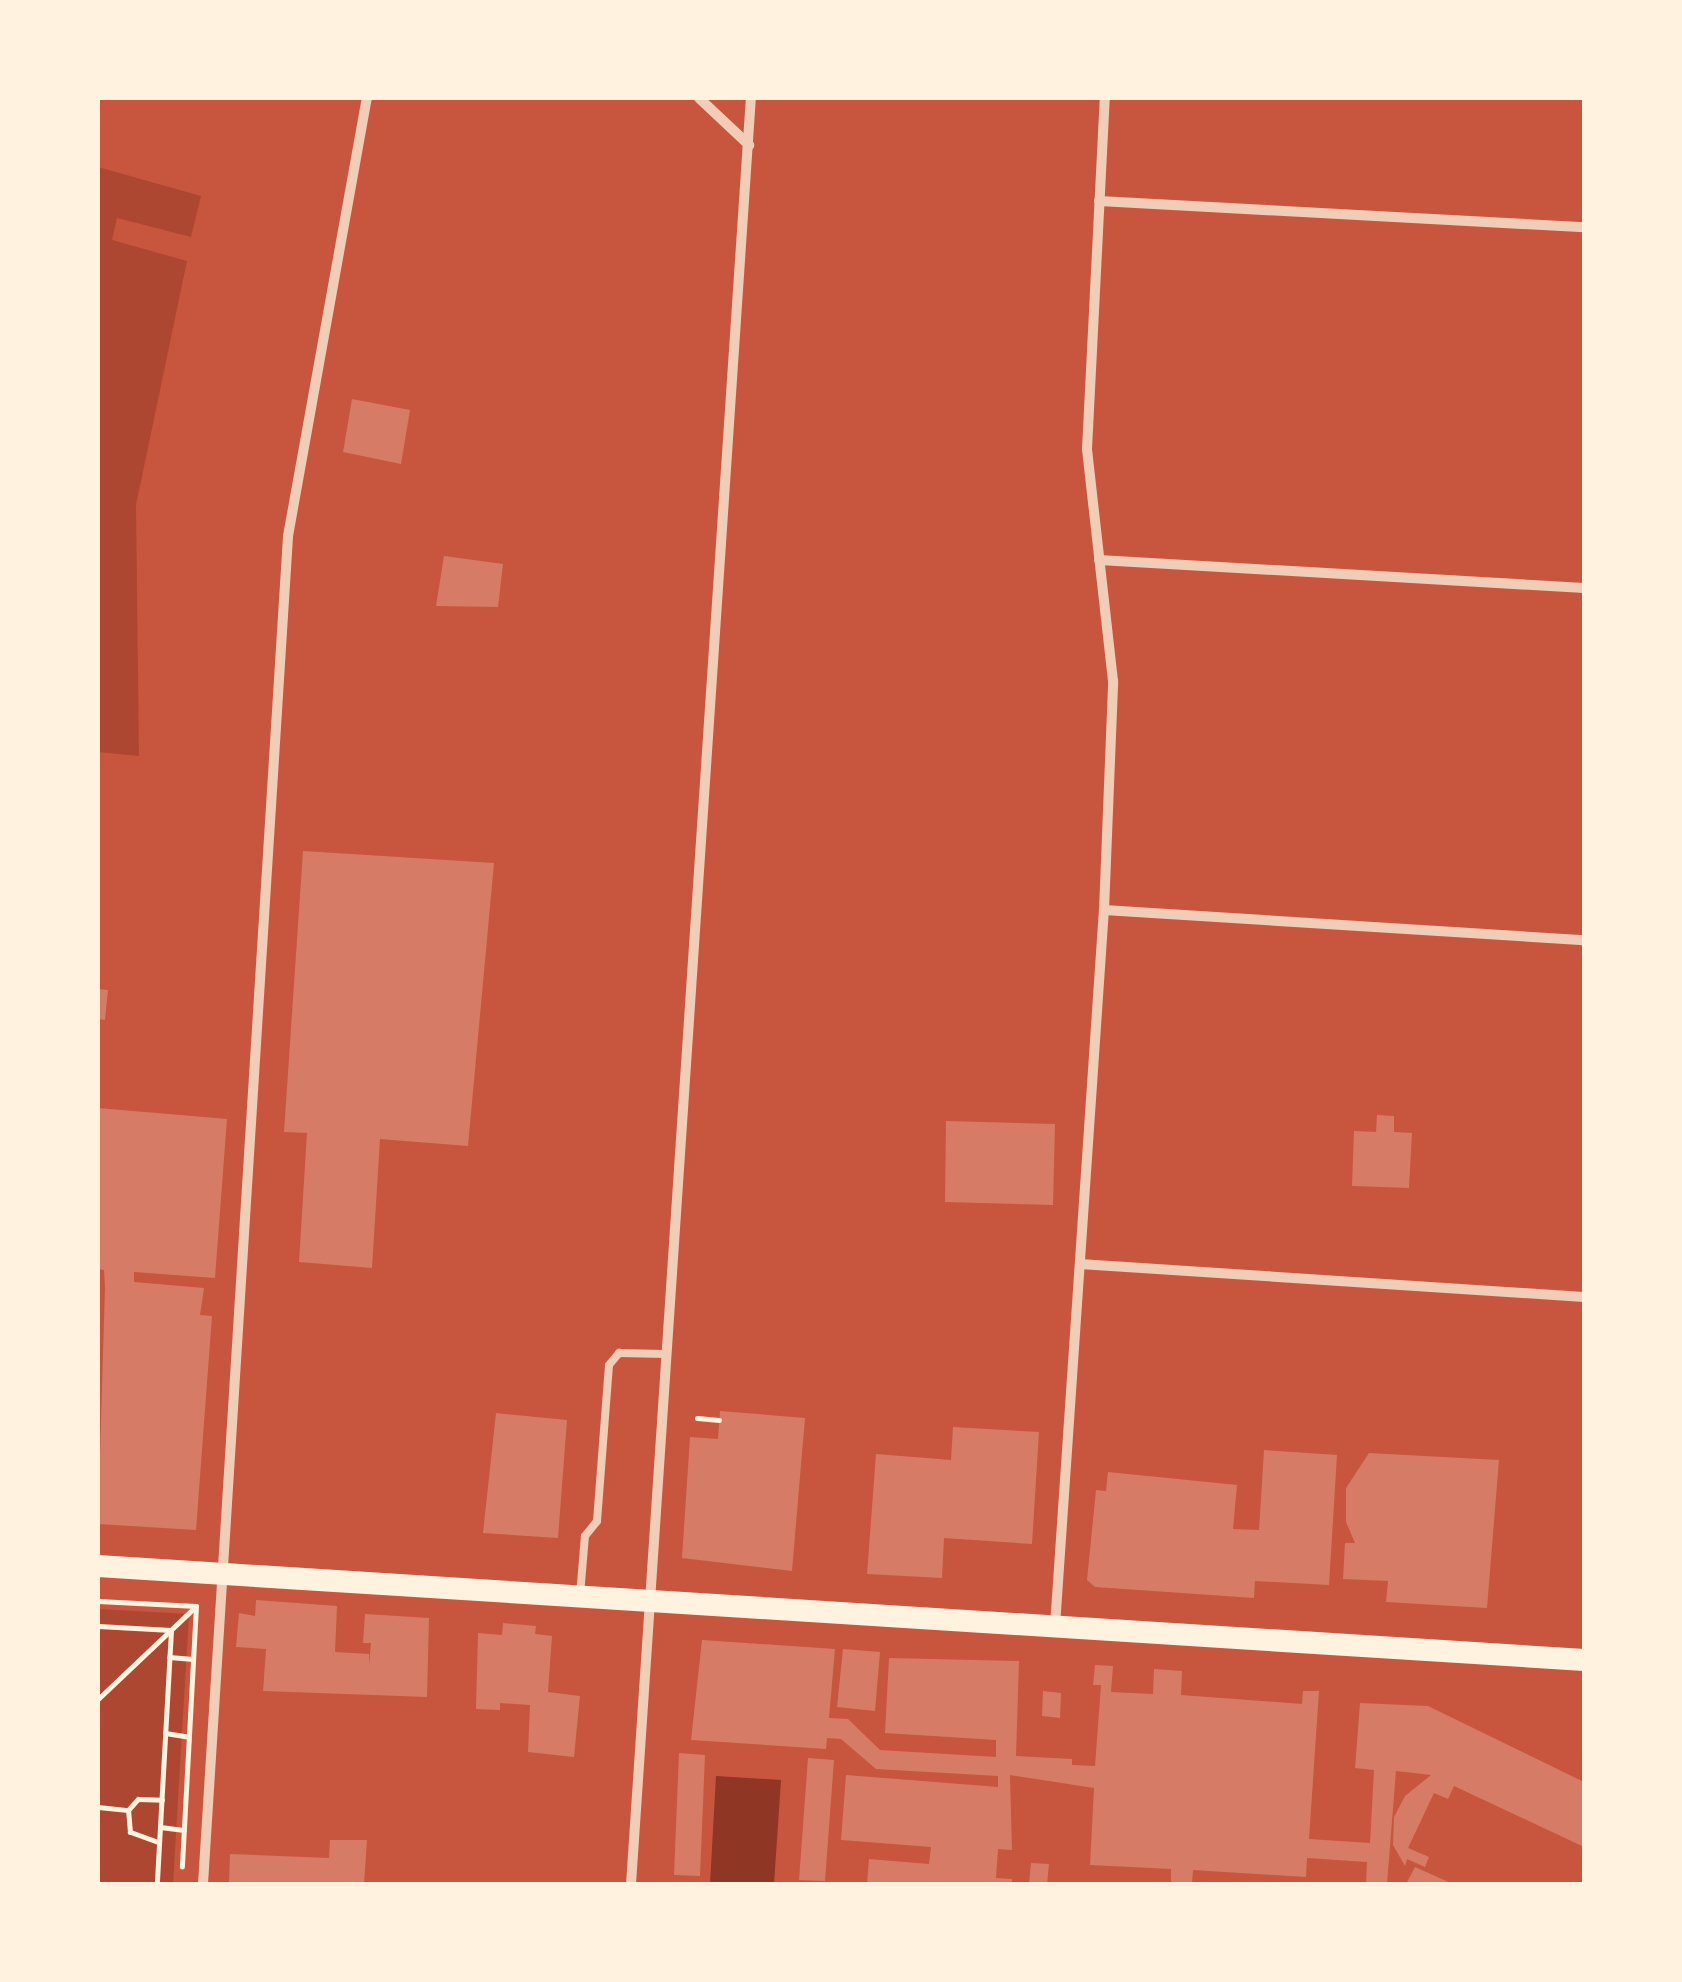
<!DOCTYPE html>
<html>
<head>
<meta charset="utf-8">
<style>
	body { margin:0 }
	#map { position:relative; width:1682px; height:1982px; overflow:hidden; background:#c8553d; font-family:"Alegreya Sans",sans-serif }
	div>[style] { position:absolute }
	.green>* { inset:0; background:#ae4732 }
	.water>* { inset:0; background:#8f3625 }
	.building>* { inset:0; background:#d67c66 }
	.path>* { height:5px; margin:-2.5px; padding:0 2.5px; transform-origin:2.5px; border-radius:2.5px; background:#fff3e0 }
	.service>* { height:8px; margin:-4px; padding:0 4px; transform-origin:4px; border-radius:4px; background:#f1ccb7 }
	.minor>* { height:10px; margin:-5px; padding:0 5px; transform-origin:5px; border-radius:5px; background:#f1ccb7 }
	.primary>* { height:22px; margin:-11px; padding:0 11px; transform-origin:11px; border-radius:11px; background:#fff3e0 }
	span { translate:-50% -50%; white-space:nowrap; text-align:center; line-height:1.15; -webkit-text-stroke:8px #fff3e0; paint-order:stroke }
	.frame { position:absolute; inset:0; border:100px solid #fff3e0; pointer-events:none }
</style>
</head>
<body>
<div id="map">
	<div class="green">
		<i style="clip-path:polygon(98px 167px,201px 196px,191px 237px,117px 218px,112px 240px,187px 261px,136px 505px,139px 756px,98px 752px)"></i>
		<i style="clip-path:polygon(98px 1609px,189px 1614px,173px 1884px,98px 1884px)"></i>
	</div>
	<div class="water">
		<i style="clip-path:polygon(716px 1776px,781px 1780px,774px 1884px,710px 1884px)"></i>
	</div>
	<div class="building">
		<i style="clip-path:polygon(352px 399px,410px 410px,401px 464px,343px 452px)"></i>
		<i style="clip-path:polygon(444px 556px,503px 564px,498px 607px,436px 606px)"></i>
		<i style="clip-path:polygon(303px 851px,494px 863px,468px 1146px,380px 1139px,372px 1268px,299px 1262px,307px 1133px,284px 1132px)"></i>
		<i style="clip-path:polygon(98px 989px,108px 990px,105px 1020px,98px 1019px)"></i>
		<i style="clip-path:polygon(98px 1108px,227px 1119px,215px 1278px,134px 1272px,134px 1282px,204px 1288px,200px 1315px,212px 1316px,196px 1530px,98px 1524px,105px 1287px,104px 1270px,98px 1269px)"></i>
		<i style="clip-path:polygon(1377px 1115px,1394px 1116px,1394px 1132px,1412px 1133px,1409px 1188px,1352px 1186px,1354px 1131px,1376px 1132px)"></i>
		<i style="clip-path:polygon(946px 1121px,1055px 1124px,1053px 1205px,945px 1202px)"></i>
		<i style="clip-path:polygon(720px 1411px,805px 1418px,792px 1571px,682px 1558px,690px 1437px,718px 1439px)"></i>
		<i style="clip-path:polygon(496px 1413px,567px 1420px,558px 1538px,483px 1533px)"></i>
		<i style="clip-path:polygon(953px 1427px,1039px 1432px,1032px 1544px,944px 1538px,942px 1578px,867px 1574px,876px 1454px,951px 1460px)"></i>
		<i style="clip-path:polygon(1264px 1450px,1337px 1455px,1329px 1585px,1255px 1581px,1254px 1598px,1095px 1587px,1087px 1580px,1096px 1490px,1106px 1491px,1108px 1472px,1237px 1485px,1233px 1529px,1259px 1530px)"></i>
		<i style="clip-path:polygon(1369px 1453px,1499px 1460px,1487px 1608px,1386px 1602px,1388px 1581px,1343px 1579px,1345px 1543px,1355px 1543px,1346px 1522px,1346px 1488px)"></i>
		<i style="clip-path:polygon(256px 1600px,337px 1606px,335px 1652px,369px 1654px,369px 1665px,371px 1643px,363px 1643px,365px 1614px,429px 1618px,427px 1697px,263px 1691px,266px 1649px,236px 1647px,239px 1613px,255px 1616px)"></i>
		<i style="clip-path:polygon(503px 1623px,536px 1626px,535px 1634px,552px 1636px,548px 1692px,580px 1696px,574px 1757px,528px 1752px,530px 1705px,500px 1703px,500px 1710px,476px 1709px,478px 1633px,502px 1635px)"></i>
		<i style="clip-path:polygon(702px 1640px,835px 1649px,829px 1718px,848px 1719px,880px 1750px,996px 1757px,996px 1740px,885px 1733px,889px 1658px,1019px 1661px,1016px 1756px,1072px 1759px,1072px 1765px,1095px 1766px,1101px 1685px,1093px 1685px,1095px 1665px,1113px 1666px,1111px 1692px,1153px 1694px,1154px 1669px,1182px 1671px,1181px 1695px,1302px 1704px,1303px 1691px,1319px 1691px,1309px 1839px,1370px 1843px,1374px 1770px,1355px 1768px,1360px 1703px,1428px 1706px,1584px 1782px,1584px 1847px,1454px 1786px,1448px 1799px,1434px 1793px,1408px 1848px,1429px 1857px,1425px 1867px,1407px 1859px,1405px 1866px,1393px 1845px,1394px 1817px,1405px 1796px,1431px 1775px,1396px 1771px,1387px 1884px,1366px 1884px,1367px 1862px,1307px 1858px,1306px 1877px,1193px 1870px,1192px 1884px,1171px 1884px,1171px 1869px,1090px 1865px,1094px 1788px,1010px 1775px,1012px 1850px,998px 1849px,996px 1878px,1012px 1879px,1012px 1884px,867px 1884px,869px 1859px,929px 1864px,931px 1847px,841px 1840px,846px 1775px,998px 1787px,998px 1776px,876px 1769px,841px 1739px,827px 1738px,826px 1749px,691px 1740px)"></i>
		<i style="clip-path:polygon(843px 1649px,880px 1652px,875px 1711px,837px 1707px)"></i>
		<i style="clip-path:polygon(1043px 1691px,1061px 1693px,1060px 1718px,1042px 1716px)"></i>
		<i style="clip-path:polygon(679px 1753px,705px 1755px,700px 1876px,674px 1875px)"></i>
		<i style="clip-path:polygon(808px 1758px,834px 1760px,825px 1881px,799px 1880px)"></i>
		<i style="clip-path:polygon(330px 1840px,367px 1840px,364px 1884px,229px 1884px,230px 1854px,329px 1858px)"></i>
		<i style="clip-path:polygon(1031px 1863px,1049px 1864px,1047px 1884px,1029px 1884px)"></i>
		<i style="clip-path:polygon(1415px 1867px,1453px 1884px,1406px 1884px)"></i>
	</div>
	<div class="path">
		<i style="left:697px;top:1418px;width:22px;rotate:5deg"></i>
		<i style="left:98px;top:1601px;width:98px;rotate:2.9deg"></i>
		<i style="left:196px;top:1606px;width:261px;rotate:93.1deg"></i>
		<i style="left:98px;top:1626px;width:73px;rotate:3.1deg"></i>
		<i style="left:171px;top:1630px;width:254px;rotate:93.2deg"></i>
		<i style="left:169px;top:1657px;width:24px;rotate:5deg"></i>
		<i style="left:98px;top:1699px;width:135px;rotate:-43.5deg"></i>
		<i style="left:165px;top:1733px;width:24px;rotate:9deg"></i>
		<i style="left:98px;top:1807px;width:30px;rotate:6deg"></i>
		<i style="left:160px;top:1827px;width:24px;rotate:7deg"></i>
		<i style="left:158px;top:1842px;width:30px;rotate:-160deg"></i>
		<i style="left:130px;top:1832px;width:22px;rotate:-95deg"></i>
		<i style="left:128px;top:1810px;width:15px;rotate:-48deg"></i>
		<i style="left:138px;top:1799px;width:24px;rotate:2deg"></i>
	</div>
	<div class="service">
		<i style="left:580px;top:1595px;width:59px;rotate:-85.2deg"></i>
		<i style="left:585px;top:1536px;width:19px;rotate:-51deg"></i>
		<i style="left:597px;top:1521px;width:156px;rotate:-85.6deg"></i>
		<i style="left:609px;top:1365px;width:16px;rotate:-50deg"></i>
		<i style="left:619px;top:1353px;width:47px;rotate:1.2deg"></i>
	</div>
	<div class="minor">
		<i style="left:699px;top:98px;width:69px;rotate:43.2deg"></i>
		<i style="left:1099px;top:201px;width:486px;rotate:3.1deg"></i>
		<i style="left:1099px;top:560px;width:486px;rotate:3.3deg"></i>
		<i style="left:1104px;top:910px;width:481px;rotate:3.6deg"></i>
		<i style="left:1080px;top:1264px;width:505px;rotate:3.75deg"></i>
		<i style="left:1055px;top:1626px;width:718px;rotate:-86.09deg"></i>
		<i style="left:1104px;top:910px;width:229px;rotate:-87.7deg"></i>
		<i style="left:1113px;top:681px;width:233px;rotate:-96.4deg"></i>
		<i style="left:1087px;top:449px;width:351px;rotate:-87.1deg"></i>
		<i style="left:203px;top:1884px;width:1351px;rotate:-86.39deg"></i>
		<i style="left:288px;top:536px;width:445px;rotate:-79.8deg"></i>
		<i style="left:631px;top:1884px;width:1790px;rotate:-86.16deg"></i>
	</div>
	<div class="primary">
		<i style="left:98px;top:1566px;width:1489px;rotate:3.62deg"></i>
	</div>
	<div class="frame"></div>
</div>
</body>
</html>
